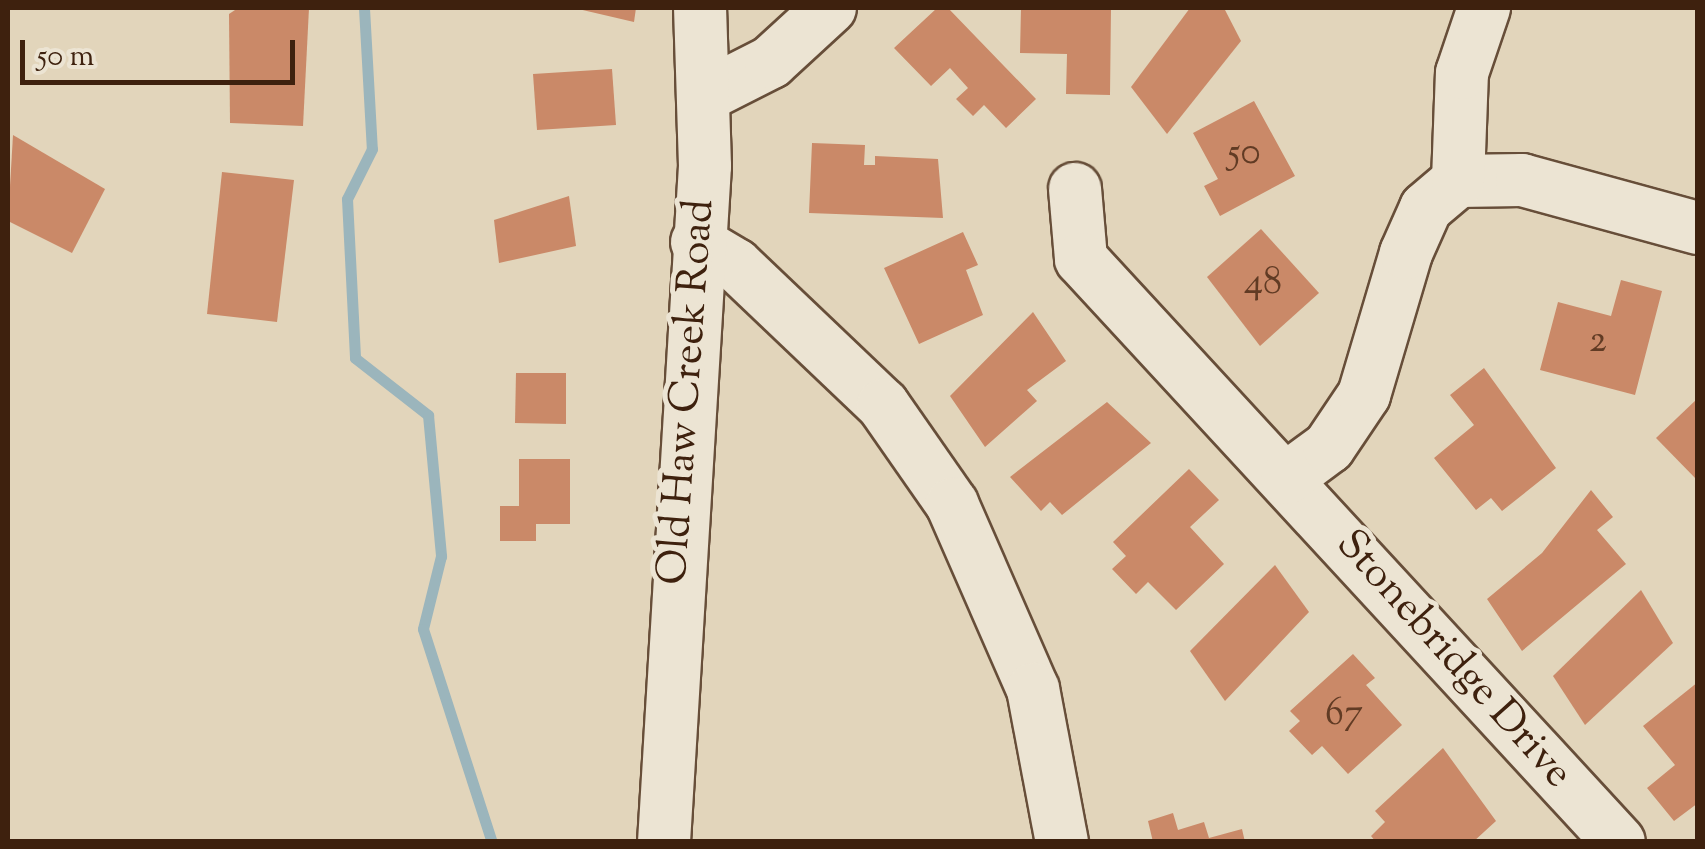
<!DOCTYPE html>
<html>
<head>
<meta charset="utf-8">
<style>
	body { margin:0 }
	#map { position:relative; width:1705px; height:849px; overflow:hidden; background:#e2d5bb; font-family:"Sorts Mill Goudy",serif }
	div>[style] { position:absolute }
	.stream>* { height:11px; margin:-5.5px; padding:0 5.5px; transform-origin:5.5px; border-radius:5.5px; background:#9bb5bc }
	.building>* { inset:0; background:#ca8968 }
	.roads { filter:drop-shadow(2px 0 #674e39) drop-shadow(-2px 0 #674e39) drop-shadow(0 2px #674e39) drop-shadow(0 -2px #674e39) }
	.minor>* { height:52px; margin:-26px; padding:0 26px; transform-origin:26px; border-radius:26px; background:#ece4d3 }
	span { translate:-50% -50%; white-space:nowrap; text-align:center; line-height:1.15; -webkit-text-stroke:10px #ece4d3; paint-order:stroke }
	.number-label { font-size:38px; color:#613b24 }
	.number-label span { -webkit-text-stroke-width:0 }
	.street-label { font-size:42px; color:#3e210e }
	.frame { position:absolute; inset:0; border:10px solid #3e210e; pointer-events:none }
	.scale { position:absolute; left:20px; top:40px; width:275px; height:45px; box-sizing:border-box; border:5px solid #3e210e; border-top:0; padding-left:12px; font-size:30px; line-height:35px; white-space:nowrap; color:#3e210e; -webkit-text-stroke:8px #ece4d3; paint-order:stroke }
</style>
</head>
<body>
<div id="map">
	<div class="stream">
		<i style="left:364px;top:8px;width:141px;rotate:86.8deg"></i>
		<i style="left:372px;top:149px;width:56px;rotate:116.6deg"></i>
		<i style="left:347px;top:199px;width:159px;rotate:87.1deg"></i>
		<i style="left:355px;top:358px;width:93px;rotate:38deg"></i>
		<i style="left:428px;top:415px;width:142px;rotate:84.7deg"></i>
		<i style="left:441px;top:556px;width:75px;rotate:103.9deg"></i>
		<i style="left:423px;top:629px;width:224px;rotate:72.1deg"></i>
	</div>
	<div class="building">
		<i style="clip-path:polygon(238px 8px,309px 8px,303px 126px,230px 123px,229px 14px)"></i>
		<i style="clip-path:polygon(574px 8px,636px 8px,634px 22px)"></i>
		<i style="clip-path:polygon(937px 8px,948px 8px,1036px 99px,1006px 128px,984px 105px,973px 116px,956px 99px,968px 88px,950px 68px,931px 86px,894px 48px)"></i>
		<i style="clip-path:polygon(1021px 8px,1111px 8px,1110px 95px,1066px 94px,1067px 54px,1020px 53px)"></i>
		<i style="clip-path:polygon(1190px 8px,1224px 8px,1241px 41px,1167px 134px,1131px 87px)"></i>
		<i style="clip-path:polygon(612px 69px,616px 125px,537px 130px,533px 74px)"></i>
		<i style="clip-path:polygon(1254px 101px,1295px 176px,1220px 216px,1204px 186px,1218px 179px,1193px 133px)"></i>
		<i style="clip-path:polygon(13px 135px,105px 189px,72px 253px,8px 221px)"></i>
		<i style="clip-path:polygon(812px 143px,865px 145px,864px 165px,875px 165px,875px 156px,938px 159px,943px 218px,809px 213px)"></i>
		<i style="clip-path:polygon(222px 172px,294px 180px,277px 322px,207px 314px)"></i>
		<i style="clip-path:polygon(569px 196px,576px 246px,499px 263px,494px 220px)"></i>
		<i style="clip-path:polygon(1261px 229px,1319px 293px,1260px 346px,1207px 277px)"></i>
		<i style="clip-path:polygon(963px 232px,978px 265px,966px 270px,983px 315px,919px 344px,884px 268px)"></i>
		<i style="clip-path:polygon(1621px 280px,1662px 291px,1635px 395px,1540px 370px,1558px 302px,1611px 316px)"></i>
		<i style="clip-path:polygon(1033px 312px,1066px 361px,1027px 390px,1037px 401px,985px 447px,950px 396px)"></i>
		<i style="clip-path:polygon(1484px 368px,1556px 468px,1502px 511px,1491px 498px,1476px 510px,1434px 458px,1474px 425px,1450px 395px)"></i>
		<i style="clip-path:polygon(516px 373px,566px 373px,566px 424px,515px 423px)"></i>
		<i style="clip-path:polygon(1698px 398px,1698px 481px,1656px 438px)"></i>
		<i style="clip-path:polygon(1107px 402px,1151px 443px,1062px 515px,1050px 502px,1041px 511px,1010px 477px)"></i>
		<i style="clip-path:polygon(519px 459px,570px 459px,570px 524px,536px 524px,536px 541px,500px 541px,500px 506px,519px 506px)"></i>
		<i style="clip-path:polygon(1189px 469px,1219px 500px,1190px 527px,1224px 564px,1176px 610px,1148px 582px,1136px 594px,1112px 569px,1126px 556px,1113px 542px)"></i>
		<i style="clip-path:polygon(1591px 490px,1613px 517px,1597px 530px,1626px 564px,1522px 651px,1487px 599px,1542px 553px)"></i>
		<i style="clip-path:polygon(1275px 565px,1309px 612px,1225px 701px,1190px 651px)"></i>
		<i style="clip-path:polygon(1641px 590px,1673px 643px,1585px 725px,1553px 676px)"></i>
		<i style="clip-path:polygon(1353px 654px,1375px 678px,1366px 685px,1402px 725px,1348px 774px,1322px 746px,1312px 755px,1289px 731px,1300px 721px,1290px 711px)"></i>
		<i style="clip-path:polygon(1698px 682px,1698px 803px,1674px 821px,1647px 788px,1675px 765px,1643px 726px)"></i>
		<i style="clip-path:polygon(1443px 748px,1496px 821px,1473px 842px,1376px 842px,1371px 836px,1385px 822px,1375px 811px)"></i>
		<i style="clip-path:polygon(1173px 813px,1178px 830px,1204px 822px,1209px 838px,1242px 829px,1245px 842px,1153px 842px,1148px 821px)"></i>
	</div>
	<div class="roads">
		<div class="minor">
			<i style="left:706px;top:95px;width:73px;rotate:-26.9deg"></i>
			<i style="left:771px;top:62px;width:80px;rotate:-42.5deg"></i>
			<i style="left:1458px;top:181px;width:64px;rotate:-0.9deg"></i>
			<i style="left:1522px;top:180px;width:182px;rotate:15.3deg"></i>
			<i style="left:1075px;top:189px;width:70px;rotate:85.1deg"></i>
			<i style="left:1081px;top:259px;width:793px;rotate:47.3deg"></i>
			<i style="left:697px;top:242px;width:45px;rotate:30.5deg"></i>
			<i style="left:736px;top:265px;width:203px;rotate:43.6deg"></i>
			<i style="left:883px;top:405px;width:121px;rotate:55.1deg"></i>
			<i style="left:952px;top:504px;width:202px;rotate:66.4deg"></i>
			<i style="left:1033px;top:689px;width:156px;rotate:79.3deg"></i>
			<i style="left:1287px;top:478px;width:52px;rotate:-36.4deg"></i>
			<i style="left:1329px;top:447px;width:63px;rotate:-56.1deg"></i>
			<i style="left:1364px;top:395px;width:148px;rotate:-73.5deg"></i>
			<i style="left:1406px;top:253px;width:49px;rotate:-66deg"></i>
			<i style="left:1426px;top:208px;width:42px;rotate:-40.2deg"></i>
			<i style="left:1458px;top:181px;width:108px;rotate:-87.9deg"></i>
			<i style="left:1462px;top:73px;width:69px;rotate:-71.3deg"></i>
			<i style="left:664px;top:842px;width:677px;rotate:-86.53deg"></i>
			<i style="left:705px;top:166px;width:158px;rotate:-91.8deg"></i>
		</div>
	</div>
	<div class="number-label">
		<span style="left:1244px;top:155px">50</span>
		<span style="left:1263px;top:285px">48</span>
		<span style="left:1598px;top:343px">2</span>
		<span style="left:1344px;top:716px">67</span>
	</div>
	<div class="street-label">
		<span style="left:688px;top:392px;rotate:-86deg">Old Haw Creek Road</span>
		<span style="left:1453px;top:660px;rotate:48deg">Stonebridge Drive</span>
	</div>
	<div class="frame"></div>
	<div class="scale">50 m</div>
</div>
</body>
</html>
